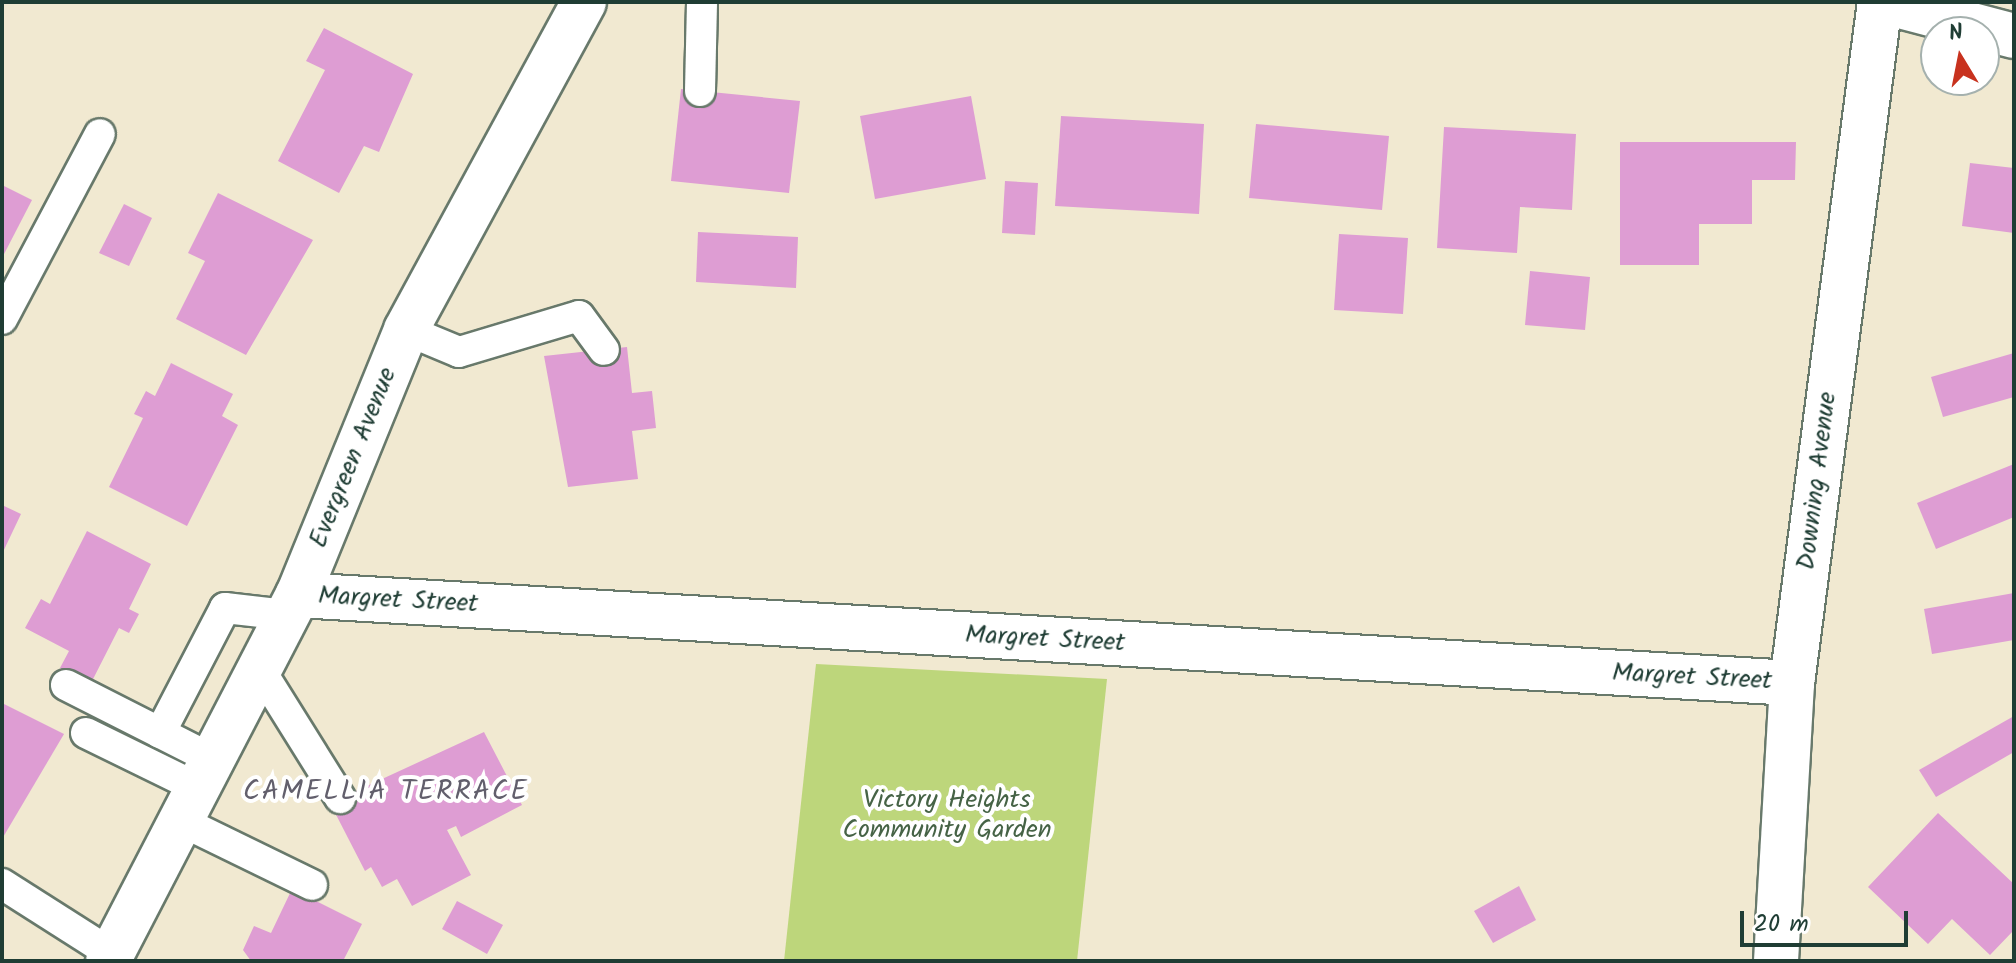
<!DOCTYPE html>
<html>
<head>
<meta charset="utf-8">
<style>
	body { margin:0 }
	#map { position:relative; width:2016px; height:963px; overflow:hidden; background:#f1e9d1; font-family:Kalam,sans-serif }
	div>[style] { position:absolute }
	.green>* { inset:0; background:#bdd67b }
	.building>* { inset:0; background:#de9dd3 }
	.roads { filter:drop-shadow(2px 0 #68796b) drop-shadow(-2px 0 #68796b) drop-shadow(0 2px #68796b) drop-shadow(0 -2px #68796b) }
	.lane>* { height:30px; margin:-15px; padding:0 15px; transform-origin:15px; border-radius:15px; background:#fff }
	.street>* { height:44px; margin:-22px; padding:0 22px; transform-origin:22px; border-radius:22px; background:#fff }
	span { translate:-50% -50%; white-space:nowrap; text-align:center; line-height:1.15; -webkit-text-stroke:8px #fff; paint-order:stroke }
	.street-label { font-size:26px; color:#1f3d34 }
	.park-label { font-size:26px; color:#466346 }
	.neighbourhood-label { font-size:28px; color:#625f6c; letter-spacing:2px }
	.frame { position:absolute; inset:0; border:4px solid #1f3d34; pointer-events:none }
	.north { position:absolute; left:1920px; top:16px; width:80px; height:80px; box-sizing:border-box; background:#fff; border:2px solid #a5b1ae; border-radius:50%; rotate:350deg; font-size:22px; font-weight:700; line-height:32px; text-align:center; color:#1f3d34 }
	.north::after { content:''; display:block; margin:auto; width:28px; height:36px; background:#c8321e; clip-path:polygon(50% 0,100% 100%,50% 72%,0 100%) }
	.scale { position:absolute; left:1740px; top:911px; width:168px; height:36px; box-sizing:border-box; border:4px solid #1f3d34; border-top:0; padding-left:10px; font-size:24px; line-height:28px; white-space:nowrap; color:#1f3d34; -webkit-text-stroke:6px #fff; paint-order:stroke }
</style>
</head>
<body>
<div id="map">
	<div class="green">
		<i style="clip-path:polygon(816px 664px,1107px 679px,1077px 961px,784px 961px)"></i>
	</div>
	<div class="building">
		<i style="clip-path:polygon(324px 28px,413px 74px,379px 152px,364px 146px,339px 193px,278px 161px,325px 70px,306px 61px)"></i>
		<i style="clip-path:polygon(681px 89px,800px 101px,789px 193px,671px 181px)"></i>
		<i style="clip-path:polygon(971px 96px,986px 179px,875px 199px,860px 116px)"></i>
		<i style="clip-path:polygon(1061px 116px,1204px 124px,1199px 214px,1055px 206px)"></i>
		<i style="clip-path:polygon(1256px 124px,1389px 136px,1382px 210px,1249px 198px)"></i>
		<i style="clip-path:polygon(1444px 127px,1576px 134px,1572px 210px,1520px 207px,1517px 253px,1437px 248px)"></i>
		<i style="clip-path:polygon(1620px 142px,1796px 142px,1795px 180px,1752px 180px,1752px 224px,1699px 224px,1699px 265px,1620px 265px)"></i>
		<i style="clip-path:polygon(1970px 163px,2014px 168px,2014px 233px,1962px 226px)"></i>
		<i style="clip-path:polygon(1005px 181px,1038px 183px,1035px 235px,1002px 233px)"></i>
		<i style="clip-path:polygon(2px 185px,32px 200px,2px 258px)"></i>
		<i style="clip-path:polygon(218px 193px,313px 240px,246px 355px,176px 319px,205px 261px,188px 253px)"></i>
		<i style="clip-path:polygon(124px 204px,152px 218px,129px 266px,99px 253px)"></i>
		<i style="clip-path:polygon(698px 232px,798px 237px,796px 288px,696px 282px)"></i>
		<i style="clip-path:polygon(1339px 234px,1408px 238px,1403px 314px,1334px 310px)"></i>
		<i style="clip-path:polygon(1530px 271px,1590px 277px,1585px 330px,1525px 325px)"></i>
		<i style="clip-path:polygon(627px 347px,632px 393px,652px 391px,656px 428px,632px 431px,638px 479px,568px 487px,544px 356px)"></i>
		<i style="clip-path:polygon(2014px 353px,2014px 397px,1943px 417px,1931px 377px)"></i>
		<i style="clip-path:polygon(171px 363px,233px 394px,222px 416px,238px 425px,187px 526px,109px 487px,143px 418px,134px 414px,146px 391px,155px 396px)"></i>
		<i style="clip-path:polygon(2014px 464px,2014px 517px,1936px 549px,1917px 503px)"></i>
		<i style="clip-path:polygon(2px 505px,21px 514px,2px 554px)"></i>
		<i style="clip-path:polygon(87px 531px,151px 564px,129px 609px,139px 614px,129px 633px,119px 628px,90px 685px,60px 668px,69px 651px,25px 628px,41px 599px,50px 604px)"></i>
		<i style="clip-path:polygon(2014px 593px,2014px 640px,1932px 654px,1924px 609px)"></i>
		<i style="clip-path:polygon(2px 703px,64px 734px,2px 839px)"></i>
		<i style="clip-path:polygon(2014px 716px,2014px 752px,1936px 797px,1919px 770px)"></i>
		<i style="clip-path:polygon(484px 732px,522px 805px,461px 837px,456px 826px,447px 830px,471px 875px,412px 906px,397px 879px,382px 887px,371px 867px,365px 871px,330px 803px)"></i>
		<i style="clip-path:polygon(1938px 813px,2014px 884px,2014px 930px,1990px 955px,1952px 919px,1928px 944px,1868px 887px)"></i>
		<i style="clip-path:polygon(1519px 886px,1536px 920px,1493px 943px,1474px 911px)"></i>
		<i style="clip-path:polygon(292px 889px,362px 924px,343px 961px,251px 961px,243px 950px,254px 926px,271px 933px)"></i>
		<i style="clip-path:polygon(457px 901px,503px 925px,487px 954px,442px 929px)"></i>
	</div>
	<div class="roads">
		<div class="lane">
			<i style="left:700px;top:91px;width:89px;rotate:-88.7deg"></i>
			<i style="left:2px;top:319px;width:209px;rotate:-62.1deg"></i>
			<i style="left:406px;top:330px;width:57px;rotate:22.5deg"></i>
			<i style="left:459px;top:352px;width:125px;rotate:-16.7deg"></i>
			<i style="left:579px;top:316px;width:42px;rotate:53.7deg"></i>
			<i style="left:257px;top:665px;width:157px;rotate:58deg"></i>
			<i style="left:66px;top:685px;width:161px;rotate:26.9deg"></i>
			<i style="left:86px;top:733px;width:123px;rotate:26.1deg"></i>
			<i style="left:160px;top:733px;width:141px;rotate:-62.5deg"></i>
			<i style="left:225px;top:608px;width:61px;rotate:6.5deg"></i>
			<i style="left:179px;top:820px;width:148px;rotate:26deg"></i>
			<i style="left:2px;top:884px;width:130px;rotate:32.5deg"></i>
		</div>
		<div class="street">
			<i style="left:1885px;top:2px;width:133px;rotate:14.8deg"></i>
			<i style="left:298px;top:595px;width:1497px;rotate:3.37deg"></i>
			<i style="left:108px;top:961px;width:412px;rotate:-62.6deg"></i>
			<i style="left:298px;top:595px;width:286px;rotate:-67.8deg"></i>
			<i style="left:406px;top:330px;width:373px;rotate:-61.5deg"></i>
			<i style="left:1776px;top:961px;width:278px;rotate:-86.7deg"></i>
			<i style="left:1792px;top:683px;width:687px;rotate:-82.64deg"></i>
		</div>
	</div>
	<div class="street-label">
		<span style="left:354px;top:458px;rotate:-68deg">Evergreen Avenue</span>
		<span style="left:1818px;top:481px;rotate:-83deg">Downing Avenue</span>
		<span style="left:398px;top:601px;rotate:3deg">Margret Street</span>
		<span style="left:1045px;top:640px;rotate:3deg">Margret Street</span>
		<span style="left:1692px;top:678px;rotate:3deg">Margret Street</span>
	</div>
	<div class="park-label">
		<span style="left:947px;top:816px">Victory Heights<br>Community Garden</span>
	</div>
	<div class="neighbourhood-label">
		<span style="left:386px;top:792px">CAMELLIA TERRACE</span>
	</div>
	<div class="frame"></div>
	<div class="north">N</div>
	<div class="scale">20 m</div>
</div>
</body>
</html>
